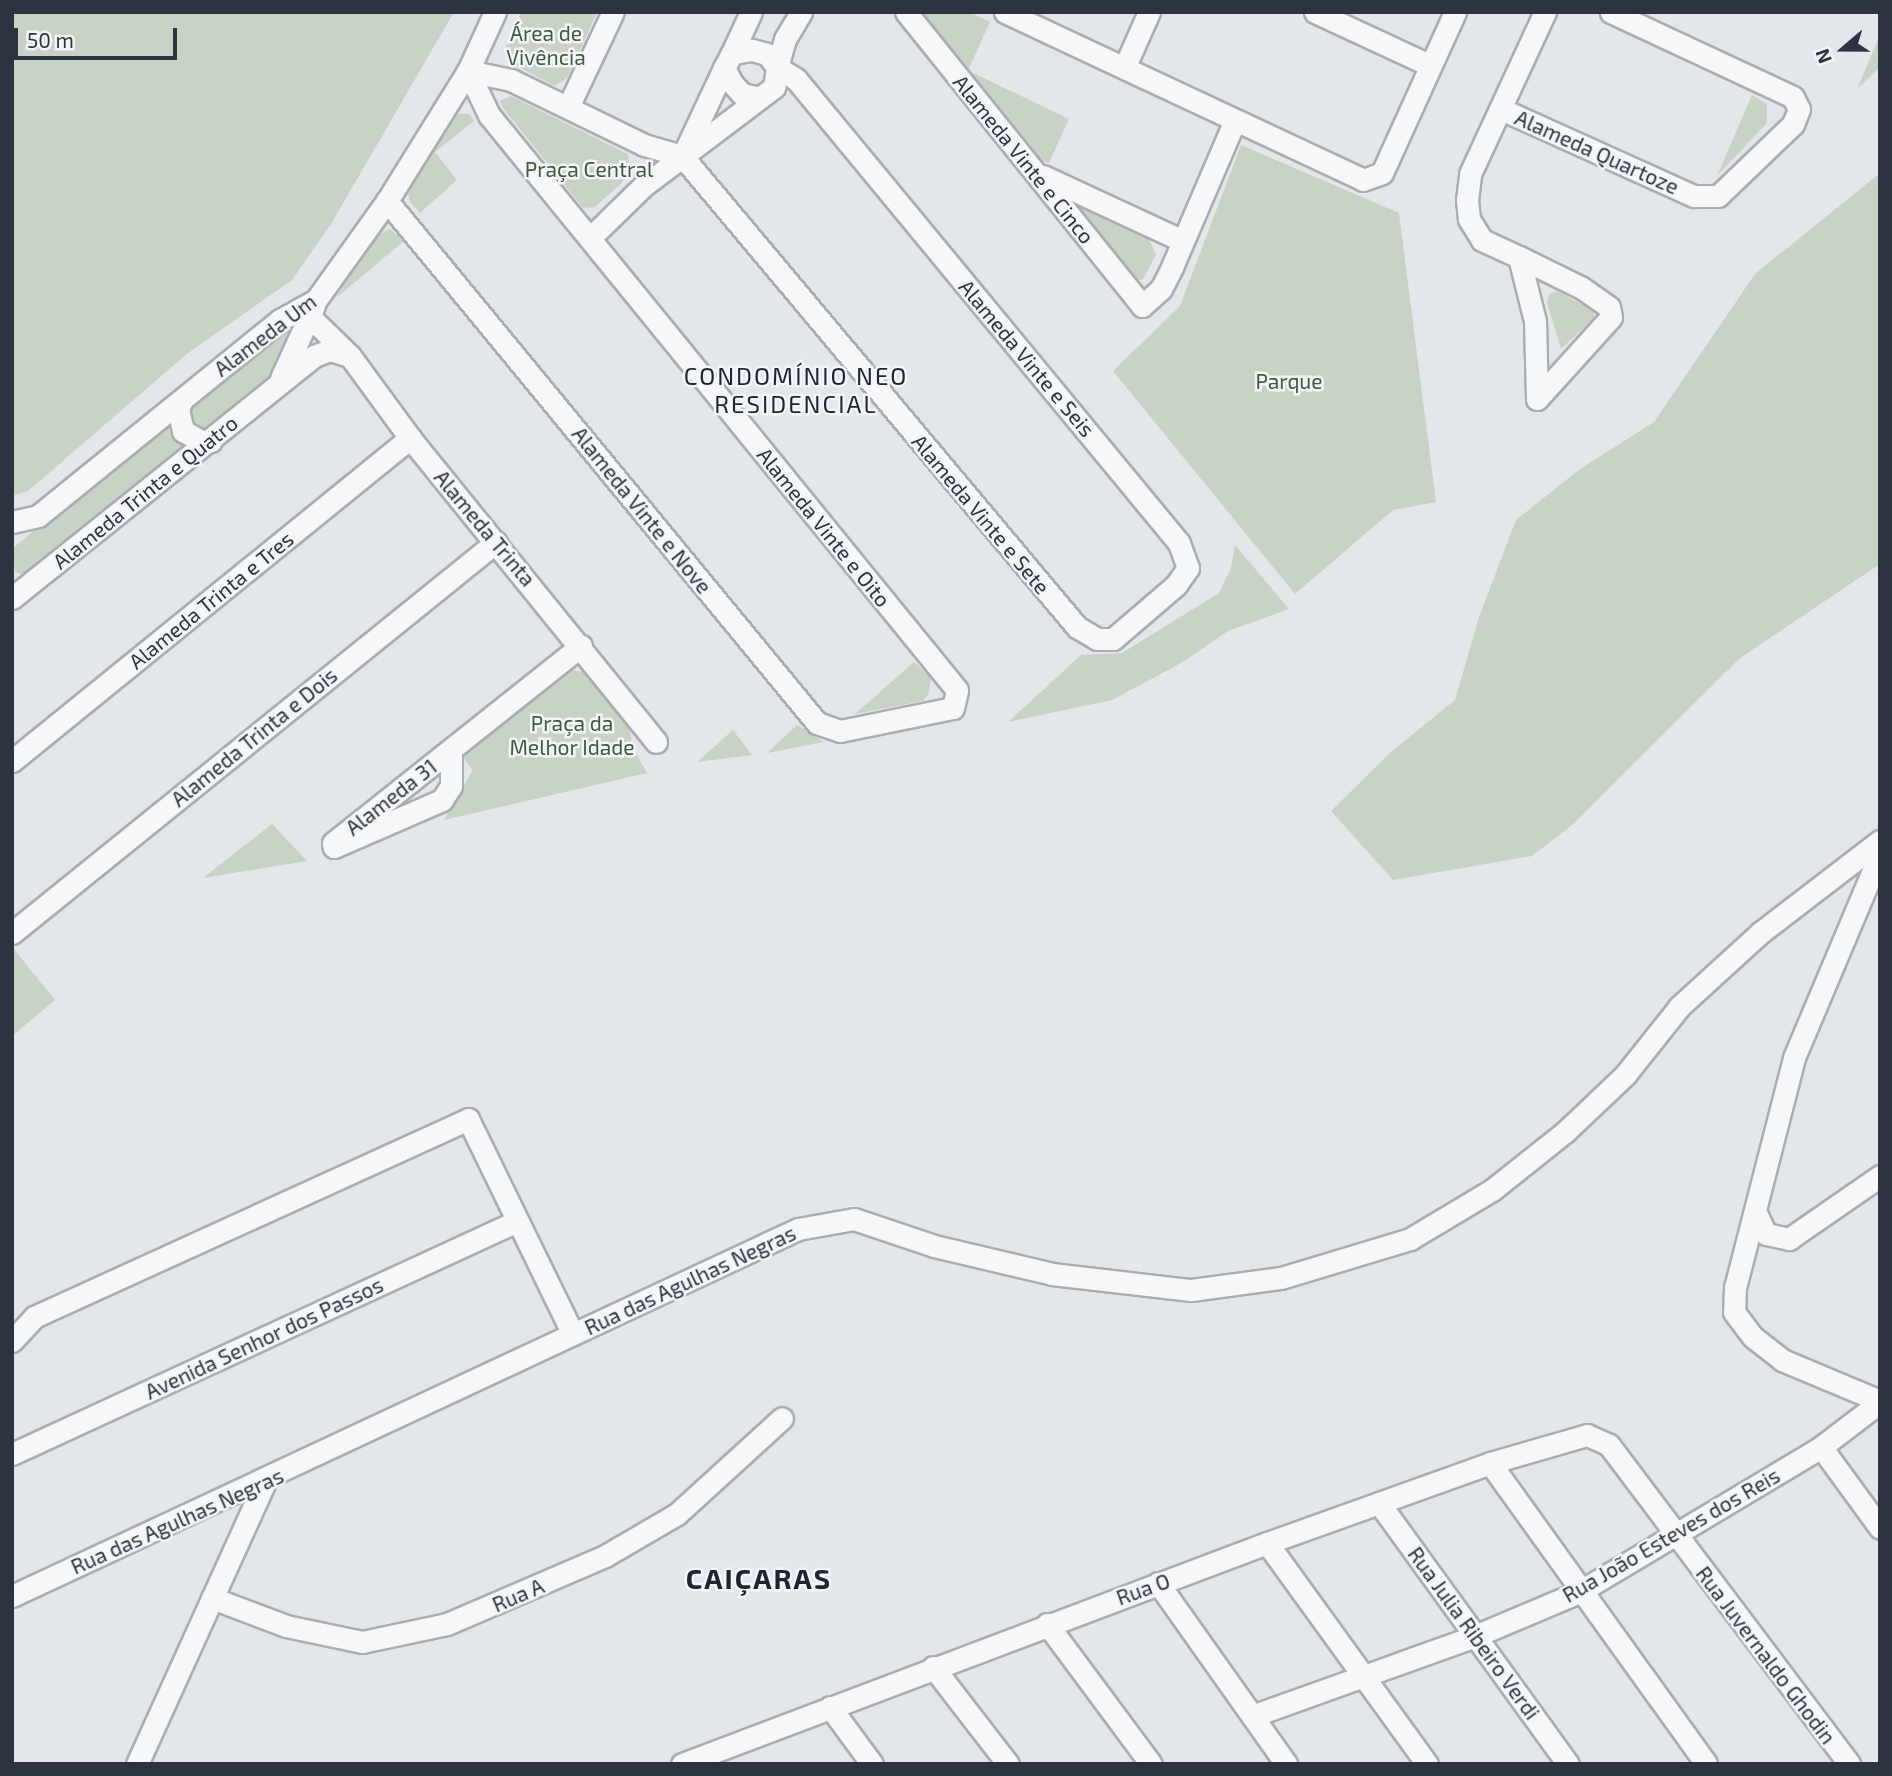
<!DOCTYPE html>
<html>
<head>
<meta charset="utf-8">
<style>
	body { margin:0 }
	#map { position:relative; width:1892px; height:1776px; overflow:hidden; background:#e3e6ea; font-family:"Exo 2",sans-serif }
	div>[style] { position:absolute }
	.green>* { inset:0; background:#c8d3c5 }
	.roads { filter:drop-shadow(2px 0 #a9adb4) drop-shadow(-2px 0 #a9adb4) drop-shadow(0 2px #a9adb4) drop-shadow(0 -2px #a9adb4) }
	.minor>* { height:21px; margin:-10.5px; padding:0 10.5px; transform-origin:10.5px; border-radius:10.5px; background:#f6f7f9 }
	span { translate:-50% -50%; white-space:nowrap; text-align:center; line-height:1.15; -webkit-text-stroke:5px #f3f5f8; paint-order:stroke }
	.park-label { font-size:21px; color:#405b3b }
	.street-label { font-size:21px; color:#2d3341 }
	.quarter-label { font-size:24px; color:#1f2432; letter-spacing:2px }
	.district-label { font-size:28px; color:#1f2432; font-weight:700; letter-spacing:2px }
	.frame { position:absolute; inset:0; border:14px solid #2d3341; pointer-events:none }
	.north { position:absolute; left:1808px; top:14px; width:70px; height:70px; -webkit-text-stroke:5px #f3f5f8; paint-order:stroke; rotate:250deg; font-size:19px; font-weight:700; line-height:28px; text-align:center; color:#2d3341 }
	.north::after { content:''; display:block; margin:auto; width:24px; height:32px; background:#2d3341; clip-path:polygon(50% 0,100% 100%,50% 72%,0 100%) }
	.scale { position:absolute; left:14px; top:28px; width:163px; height:32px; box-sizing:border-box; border:4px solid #2d3341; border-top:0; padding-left:9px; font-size:21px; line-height:24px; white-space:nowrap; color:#2d3341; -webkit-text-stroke:5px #f3f5f8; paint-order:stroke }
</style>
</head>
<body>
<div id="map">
	<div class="green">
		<i style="clip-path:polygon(12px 12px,454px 12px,331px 224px,292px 280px,188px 353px,28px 491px,12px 496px)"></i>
		<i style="clip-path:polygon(521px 12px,597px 12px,568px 77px,555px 86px,509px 62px,505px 49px)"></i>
		<i style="clip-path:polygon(919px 12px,969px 12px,990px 22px,969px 68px)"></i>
		<i style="clip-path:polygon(1880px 35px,1880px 67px,1857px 89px)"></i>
		<i style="clip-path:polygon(971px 72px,1069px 119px,1049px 163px,1042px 160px)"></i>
		<i style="clip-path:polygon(1752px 95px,1767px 104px,1767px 123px,1717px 176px)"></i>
		<i style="clip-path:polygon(511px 96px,628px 154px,630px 175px,595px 207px,583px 208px,503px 108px,500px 101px)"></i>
		<i style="clip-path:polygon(458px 114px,469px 114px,474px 121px,435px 152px,457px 180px,420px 213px,409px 200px,408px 186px)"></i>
		<i style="clip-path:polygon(1241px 145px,1399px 213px,1436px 502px,1393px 510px,1295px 594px,1113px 371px,1180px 306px)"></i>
		<i style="clip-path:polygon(1880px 173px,1880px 564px,1740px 658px,1572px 825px,1532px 856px,1393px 880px,1331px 811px,1391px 752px,1455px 700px,1479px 617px,1516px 520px,1580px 469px,1654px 422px,1755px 274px)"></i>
		<i style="clip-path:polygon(1073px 201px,1148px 237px,1156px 255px,1143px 279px,1132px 282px,1069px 202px)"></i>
		<i style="clip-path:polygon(389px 229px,405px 240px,336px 298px,373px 238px)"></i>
		<i style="clip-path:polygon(1557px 291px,1594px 311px,1594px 318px,1561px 349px,1547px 303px,1549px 294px)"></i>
		<i style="clip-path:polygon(297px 323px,277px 376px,206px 431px,189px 423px,191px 402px,284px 325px)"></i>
		<i style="clip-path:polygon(170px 419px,193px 446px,26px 576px,15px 572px,13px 548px)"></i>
		<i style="clip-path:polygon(1235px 545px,1289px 609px,1228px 631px,1183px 662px,1112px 700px,1008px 722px,1081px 655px,1122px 653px,1219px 593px,1231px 568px)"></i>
		<i style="clip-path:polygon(914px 662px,931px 677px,929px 693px,923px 701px,855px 714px)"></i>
		<i style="clip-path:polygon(570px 670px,587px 672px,629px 719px,632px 747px,647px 773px,444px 820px,473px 770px,462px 756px)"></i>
		<i style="clip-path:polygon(797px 725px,824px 742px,767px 753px)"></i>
		<i style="clip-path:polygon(733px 730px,752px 755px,697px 762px)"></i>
		<i style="clip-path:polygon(272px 824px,307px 861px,203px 878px)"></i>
		<i style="clip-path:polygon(13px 948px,55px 1000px,12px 1036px,12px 949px)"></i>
	</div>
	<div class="roads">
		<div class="minor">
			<i style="left:906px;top:12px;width:377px;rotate:51.2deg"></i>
			<i style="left:1142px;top:306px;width:25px;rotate:-42deg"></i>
			<i style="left:1161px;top:289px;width:25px;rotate:-63deg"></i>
			<i style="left:1172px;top:267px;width:158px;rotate:-66.8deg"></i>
			<i style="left:1005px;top:12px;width:395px;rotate:25.1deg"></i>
			<i style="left:1363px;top:180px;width:20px;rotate:-20deg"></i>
			<i style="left:1382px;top:173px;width:177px;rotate:-65.6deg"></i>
			<i style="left:1315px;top:12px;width:126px;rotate:24.9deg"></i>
			<i style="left:732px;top:53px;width:45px;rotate:-65.1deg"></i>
			<i style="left:1125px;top:66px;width:59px;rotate:-66deg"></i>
			<i style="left:468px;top:71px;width:44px;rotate:11.8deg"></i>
			<i style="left:511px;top:80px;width:148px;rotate:26deg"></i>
			<i style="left:644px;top:145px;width:40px;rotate:16deg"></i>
			<i style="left:568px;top:107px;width:105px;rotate:-64.7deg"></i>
			<i style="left:1501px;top:109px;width:212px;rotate:24.3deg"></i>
			<i style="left:1694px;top:196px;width:24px"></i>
			<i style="left:1718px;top:196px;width:104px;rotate:-43.8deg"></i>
			<i style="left:1793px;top:124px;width:16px;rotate:-68deg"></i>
			<i style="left:1799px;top:109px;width:13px;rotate:-117deg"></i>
			<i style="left:1793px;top:97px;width:201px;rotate:-155deg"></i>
			<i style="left:685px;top:151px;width:92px;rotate:-64.8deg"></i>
			<i style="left:682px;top:156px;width:615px;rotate:50.02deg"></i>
			<i style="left:1077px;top:627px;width:23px;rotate:31deg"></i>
			<i style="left:1097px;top:639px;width:16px"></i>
			<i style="left:1113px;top:639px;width:83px;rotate:-40.6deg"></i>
			<i style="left:1176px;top:585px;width:21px;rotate:-55deg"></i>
			<i style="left:1188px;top:568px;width:27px;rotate:-110deg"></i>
			<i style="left:1179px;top:543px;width:602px;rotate:-129.54deg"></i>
			<i style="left:796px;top:79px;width:22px;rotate:-148deg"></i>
			<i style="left:777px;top:67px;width:29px;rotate:-74deg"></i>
			<i style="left:785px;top:39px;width:31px;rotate:-59deg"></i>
			<i style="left:1043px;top:176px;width:152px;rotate:24.9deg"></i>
			<i style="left:387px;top:201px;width:676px;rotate:50.52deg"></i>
			<i style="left:817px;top:723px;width:24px;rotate:19deg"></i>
			<i style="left:840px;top:731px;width:115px;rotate:-11.5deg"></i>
			<i style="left:953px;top:708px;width:18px;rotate:-77deg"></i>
			<i style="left:957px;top:690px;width:741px;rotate:-129.14deg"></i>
			<i style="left:489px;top:115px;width:49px;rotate:-115.5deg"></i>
			<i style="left:590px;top:238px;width:73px;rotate:-44.4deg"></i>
			<i style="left:642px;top:187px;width:166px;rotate:-37.1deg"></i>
			<i style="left:774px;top:87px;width:20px;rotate:-81deg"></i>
			<i style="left:777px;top:67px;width:16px;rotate:-128deg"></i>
			<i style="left:767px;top:54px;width:16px;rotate:-165deg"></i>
			<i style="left:752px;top:50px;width:20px;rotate:171deg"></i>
			<i style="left:732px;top:53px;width:17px;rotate:118deg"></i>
			<i style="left:724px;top:68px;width:17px;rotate:62deg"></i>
			<i style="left:732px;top:83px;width:15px;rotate:48deg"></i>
			<i style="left:742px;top:94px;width:14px;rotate:12deg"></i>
			<i style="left:1519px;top:257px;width:66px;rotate:76deg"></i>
			<i style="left:1535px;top:321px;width:78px;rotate:88.5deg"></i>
			<i style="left:1537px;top:399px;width:110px;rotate:-47.9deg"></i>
			<i style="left:1611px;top:317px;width:10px;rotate:-101deg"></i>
			<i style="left:1609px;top:307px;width:35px;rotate:-145deg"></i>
			<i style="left:1580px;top:287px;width:68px;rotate:-153.8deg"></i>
			<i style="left:1519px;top:257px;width:41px;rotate:-155.3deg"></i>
			<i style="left:1482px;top:240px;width:25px;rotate:-122deg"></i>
			<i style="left:1469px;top:219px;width:19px;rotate:-96deg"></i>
			<i style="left:1467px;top:200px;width:26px;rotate:-83deg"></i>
			<i style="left:1470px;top:174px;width:179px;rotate:-65.2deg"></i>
			<i style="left:310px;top:317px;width:56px;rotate:44.3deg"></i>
			<i style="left:350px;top:356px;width:102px;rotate:53.8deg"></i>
			<i style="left:410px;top:438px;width:391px;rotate:51deg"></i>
			<i style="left:281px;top:378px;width:79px;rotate:-65.4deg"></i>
			<i style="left:182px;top:400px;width:10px;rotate:114deg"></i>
			<i style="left:178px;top:409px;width:23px;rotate:77deg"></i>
			<i style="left:183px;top:431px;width:23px;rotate:29deg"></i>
			<i style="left:203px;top:442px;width:8px;rotate:-7deg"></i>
			<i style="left:12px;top:522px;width:27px;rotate:-13deg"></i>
			<i style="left:38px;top:516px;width:311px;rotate:-39deg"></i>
			<i style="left:280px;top:320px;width:41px;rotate:-29.1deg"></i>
			<i style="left:316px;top:300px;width:122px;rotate:-54.4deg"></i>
			<i style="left:387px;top:201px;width:153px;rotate:-58.1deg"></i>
			<i style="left:468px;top:71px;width:65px;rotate:-65.4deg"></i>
			<i style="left:12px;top:598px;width:387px;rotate:-38.7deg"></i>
			<i style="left:314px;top:356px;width:17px;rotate:-21deg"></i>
			<i style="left:330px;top:350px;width:21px;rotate:17deg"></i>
			<i style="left:451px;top:750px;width:36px;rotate:90deg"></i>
			<i style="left:451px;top:786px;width:17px;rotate:123deg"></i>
			<i style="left:442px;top:800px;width:118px;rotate:156.5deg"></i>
			<i style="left:334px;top:847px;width:4px;rotate:-104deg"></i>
			<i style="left:333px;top:843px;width:317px;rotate:-38.5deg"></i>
			<i style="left:12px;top:761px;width:513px;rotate:-39.06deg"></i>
			<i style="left:1880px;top:854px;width:221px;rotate:112.9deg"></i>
			<i style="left:1794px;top:1058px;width:236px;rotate:104.4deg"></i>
			<i style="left:1735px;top:1287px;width:25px;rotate:92deg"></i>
			<i style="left:1734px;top:1312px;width:31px;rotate:53deg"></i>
			<i style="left:1753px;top:1337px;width:37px;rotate:38deg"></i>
			<i style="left:1782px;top:1360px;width:106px;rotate:22.7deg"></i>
			<i style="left:12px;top:933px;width:622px;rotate:-38.93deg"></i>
			<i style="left:1756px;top:1213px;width:23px;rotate:65deg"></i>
			<i style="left:1766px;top:1234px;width:24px;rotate:12deg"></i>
			<i style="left:1789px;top:1239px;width:111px;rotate:-34.7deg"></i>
			<i style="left:12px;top:1341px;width:33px;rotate:-47deg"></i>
			<i style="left:34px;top:1317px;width:477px;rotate:-24.5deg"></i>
			<i style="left:468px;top:1119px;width:239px;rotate:64deg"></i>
			<i style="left:1821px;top:1447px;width:100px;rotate:53.9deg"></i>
			<i style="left:12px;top:1454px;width:554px;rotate:-24.76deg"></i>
			<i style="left:1490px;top:1463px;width:370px;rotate:54.3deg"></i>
			<i style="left:1379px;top:1503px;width:322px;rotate:54.1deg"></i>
			<i style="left:1267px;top:1543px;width:273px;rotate:54.1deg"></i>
			<i style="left:1158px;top:1583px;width:222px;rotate:54.7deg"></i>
			<i style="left:12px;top:1596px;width:867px;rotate:-25.03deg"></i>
			<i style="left:798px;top:1229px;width:57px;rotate:-10.1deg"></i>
			<i style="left:854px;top:1219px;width:84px;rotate:18.6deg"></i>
			<i style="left:934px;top:1246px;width:121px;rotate:13.3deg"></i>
			<i style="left:1052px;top:1274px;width:140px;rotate:6.6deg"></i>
			<i style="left:1191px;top:1290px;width:91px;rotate:-7.6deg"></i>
			<i style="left:1281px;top:1278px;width:135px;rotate:-16.8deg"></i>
			<i style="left:1410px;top:1239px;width:96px;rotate:-30.9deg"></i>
			<i style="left:1492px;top:1190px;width:93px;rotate:-38.5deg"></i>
			<i style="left:1565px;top:1132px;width:83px;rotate:-43.5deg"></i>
			<i style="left:1625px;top:1075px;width:87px;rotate:-51.5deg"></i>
			<i style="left:1679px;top:1007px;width:110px;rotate:-42.4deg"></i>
			<i style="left:1760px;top:933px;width:151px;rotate:-37.5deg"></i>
			<i style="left:212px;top:1598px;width:79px;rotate:20.7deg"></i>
			<i style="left:286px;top:1626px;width:78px;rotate:11.9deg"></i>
			<i style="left:362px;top:1642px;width:87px;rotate:-12deg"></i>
			<i style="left:447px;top:1624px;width:172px;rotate:-23.3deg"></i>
			<i style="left:605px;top:1556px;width:83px;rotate:-30.3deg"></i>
			<i style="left:677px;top:1514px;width:142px;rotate:-42.4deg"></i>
			<i style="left:1047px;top:1624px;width:174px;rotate:53.4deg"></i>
			<i style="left:933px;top:1667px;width:123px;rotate:52.3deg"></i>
			<i style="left:830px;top:1707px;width:71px;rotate:53.6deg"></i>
			<i style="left:1252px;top:1716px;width:237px;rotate:-19.7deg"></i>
			<i style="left:1475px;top:1636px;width:113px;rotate:-22.9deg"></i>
			<i style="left:1579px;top:1592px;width:282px;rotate:-30.9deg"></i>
			<i style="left:1821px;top:1447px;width:74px;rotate:-37.3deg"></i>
			<i style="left:137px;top:1764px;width:310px;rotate:-65.6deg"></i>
			<i style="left:682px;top:1764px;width:625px;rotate:-20.7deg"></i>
			<i style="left:1267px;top:1543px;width:237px;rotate:-19.7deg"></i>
			<i style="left:1490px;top:1463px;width:101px;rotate:-16.1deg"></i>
			<i style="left:1587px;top:1435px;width:24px;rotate:24deg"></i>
			<i style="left:1609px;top:1445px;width:399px;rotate:53deg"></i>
		</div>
	</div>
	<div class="park-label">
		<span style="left:546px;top:45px">Área de<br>Vivência</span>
		<span style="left:589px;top:169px">Praça Central</span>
		<span style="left:1289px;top:381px">Parque</span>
		<span style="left:572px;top:735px">Praça da<br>Melhor Idade</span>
	</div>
	<div class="street-label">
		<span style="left:1597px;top:152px;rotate:24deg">Alameda Quartoze</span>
		<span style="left:1024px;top:159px;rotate:51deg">Alameda Vinte e Cinco</span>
		<span style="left:265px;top:335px;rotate:-37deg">Alameda Um</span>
		<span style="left:1027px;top:358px;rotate:50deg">Alameda Vinte e Seis</span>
		<span style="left:145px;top:492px;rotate:-39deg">Alameda Trinta e Quatro</span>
		<span style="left:642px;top:510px;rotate:51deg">Alameda Vinte e Nove</span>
		<span style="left:981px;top:514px;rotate:50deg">Alameda Vinte e Sete</span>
		<span style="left:824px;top:527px;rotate:51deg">Alameda Vinte e Oito</span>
		<span style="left:485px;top:528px;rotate:50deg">Alameda Trinta</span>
		<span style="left:211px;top:600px;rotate:-39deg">Alameda Trinta e Tres</span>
		<span style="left:254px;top:737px;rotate:-39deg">Alameda Trinta e Dois</span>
		<span style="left:391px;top:797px;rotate:-38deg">Alameda 31</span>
		<span style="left:690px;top:1280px;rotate:-25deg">Rua das Agulhas Negras</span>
		<span style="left:264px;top:1338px;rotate:-25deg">Avenida Senhor dos Passos</span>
		<span style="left:177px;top:1521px;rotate:-24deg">Rua das Agulhas Negras</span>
		<span style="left:1671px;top:1535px;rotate:-30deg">Rua João Esteves dos Reis</span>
		<span style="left:1143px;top:1589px;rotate:-20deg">Rua O</span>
		<span style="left:518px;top:1595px;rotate:-23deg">Rua A</span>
		<span style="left:1474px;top:1633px;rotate:54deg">Rua Julia Ribeiro Verdi</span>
		<span style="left:1766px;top:1655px;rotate:53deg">Rua Juvernaldo Ghodin</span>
	</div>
	<div class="quarter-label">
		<span style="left:796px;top:390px">CONDOMÍNIO NEO<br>RESIDENCIAL</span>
	</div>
	<div class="district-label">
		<span style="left:759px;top:1578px">CAIÇARAS</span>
	</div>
	<div class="frame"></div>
	<div class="north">N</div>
	<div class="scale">50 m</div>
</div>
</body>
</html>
